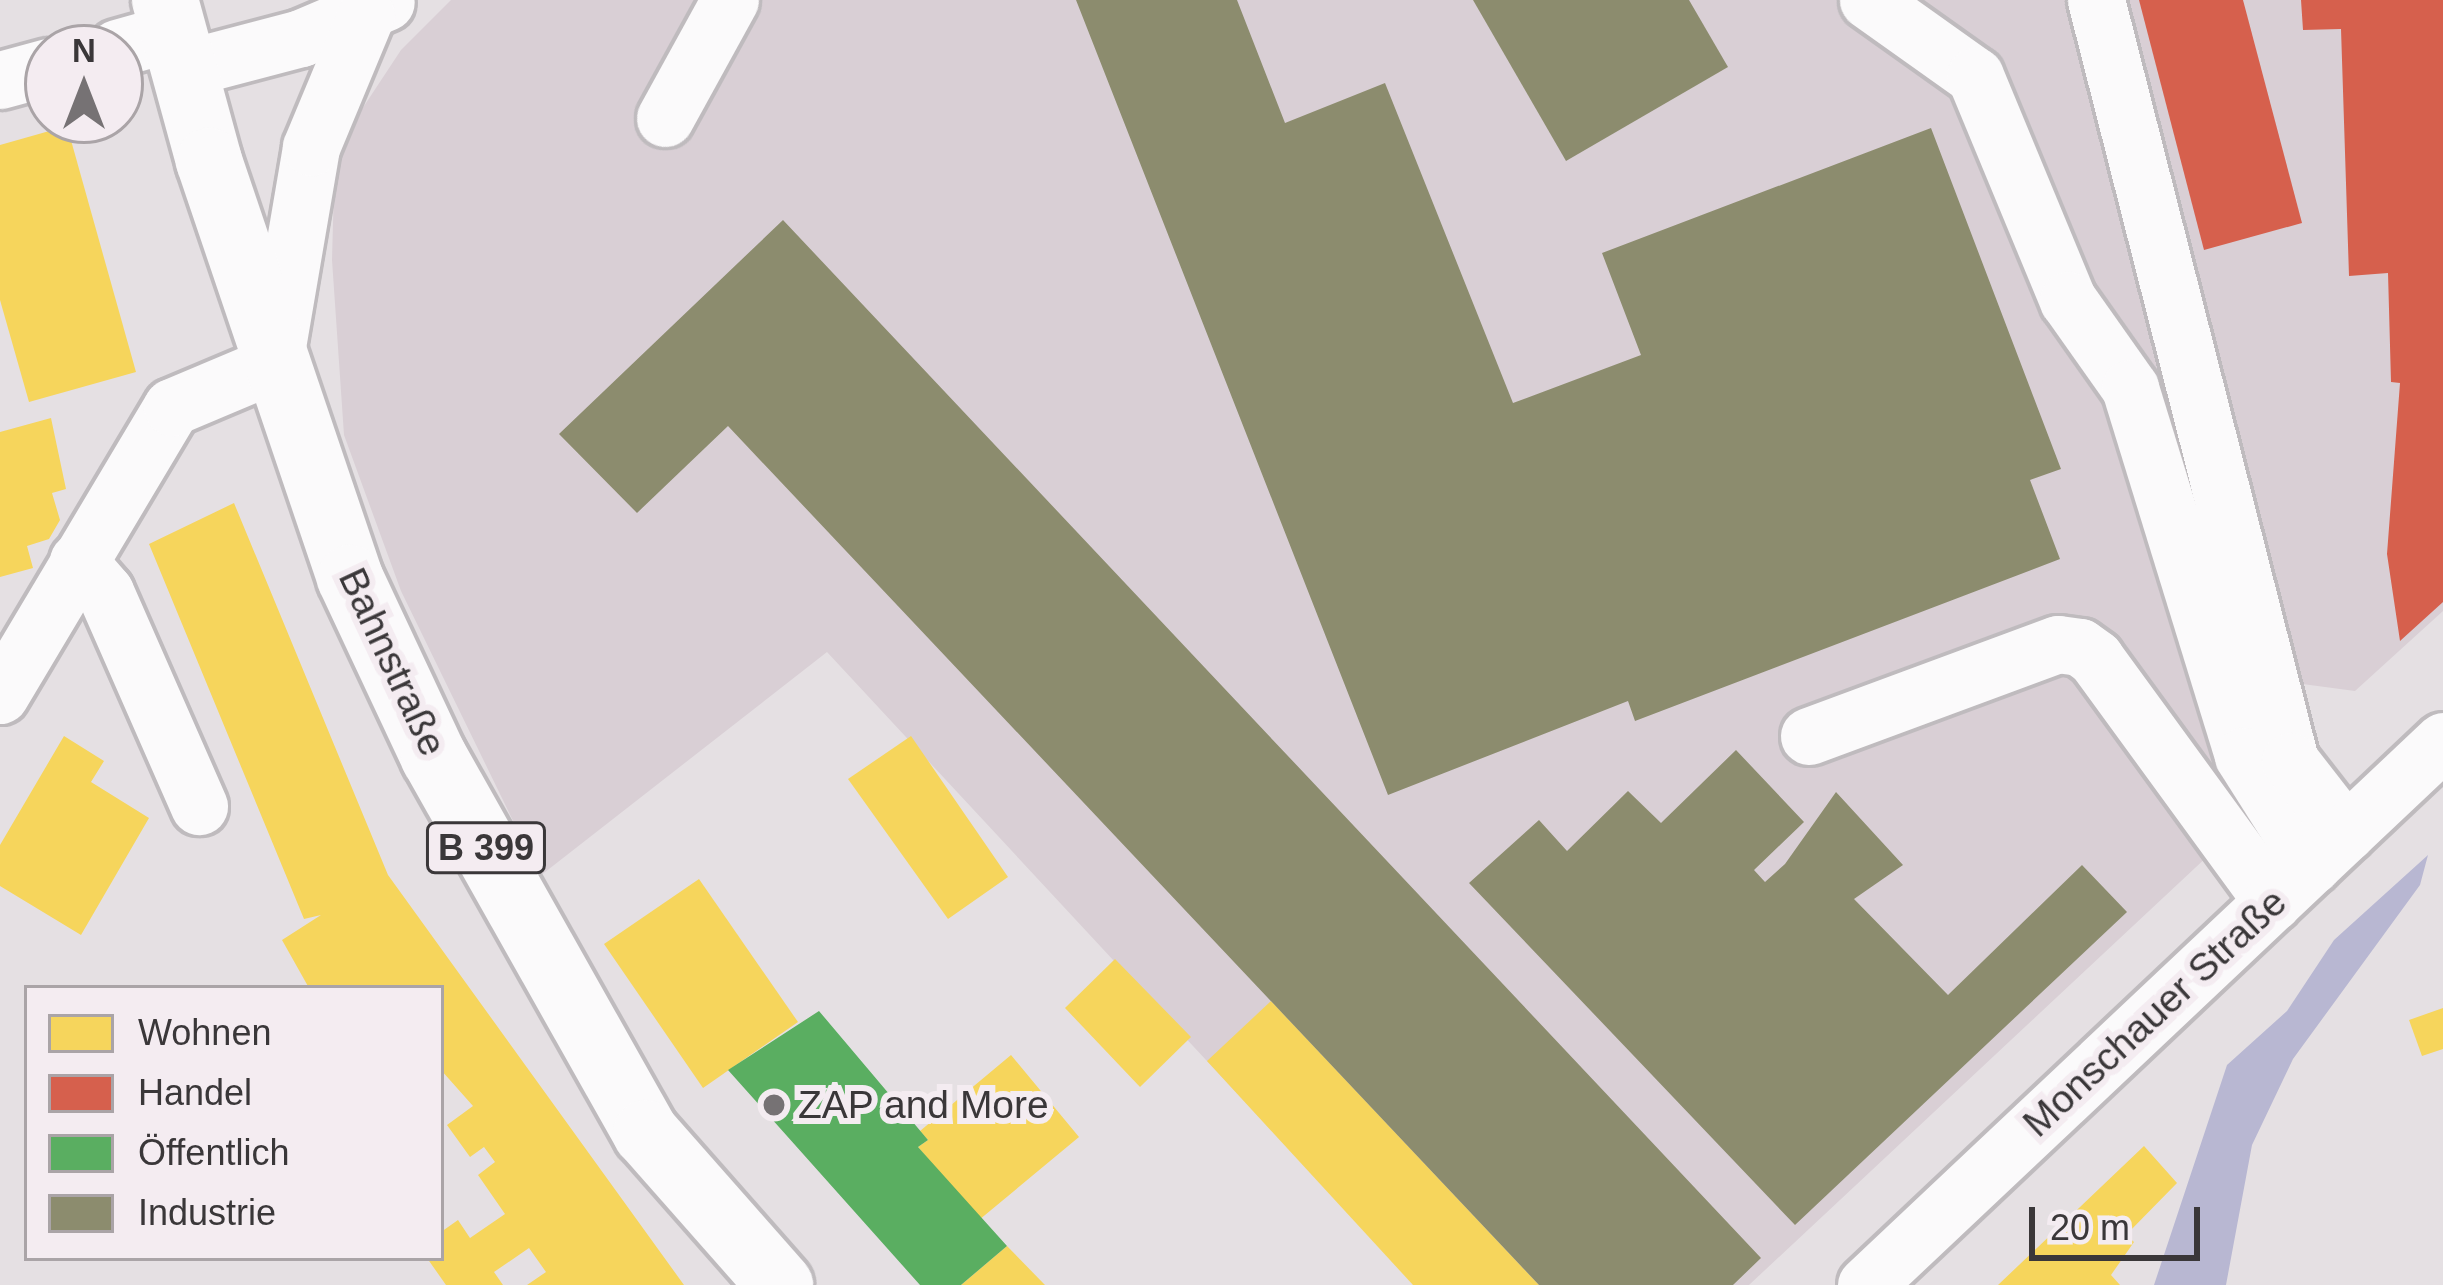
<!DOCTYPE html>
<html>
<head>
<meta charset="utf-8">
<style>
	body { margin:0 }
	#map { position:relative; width:2443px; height:1285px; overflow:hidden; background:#e5e0e3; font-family:Helvetica,sans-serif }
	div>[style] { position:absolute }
	.built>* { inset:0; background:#d9cfd5 }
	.water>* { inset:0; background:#b8b7d2 }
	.homes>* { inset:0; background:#f6d55c }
	.shops>* { inset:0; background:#d6604d }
	.public>* { inset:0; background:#5aae61 }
	.industry>* { inset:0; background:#8c8c6e }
	.roads { filter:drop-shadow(3px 0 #bfbbbe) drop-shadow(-3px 0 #bfbbbe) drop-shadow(0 3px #bfbbbe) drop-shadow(0 -3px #bfbbbe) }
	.minor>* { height:57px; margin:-28.5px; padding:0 28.5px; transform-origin:28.5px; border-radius:28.5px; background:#fbfafb }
	.major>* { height:66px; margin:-33px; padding:0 33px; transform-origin:33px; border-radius:33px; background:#fbfafb }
	.dots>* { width:33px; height:33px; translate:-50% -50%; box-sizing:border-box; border:6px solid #f4ecf1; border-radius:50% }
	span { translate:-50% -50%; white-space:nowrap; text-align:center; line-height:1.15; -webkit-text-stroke:12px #f4ecf1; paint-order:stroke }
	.shield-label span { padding:3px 9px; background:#f4ecf1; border:3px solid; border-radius:9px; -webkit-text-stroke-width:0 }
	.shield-label { font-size:36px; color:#3a3739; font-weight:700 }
	.street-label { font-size:39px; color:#3a3739 }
	.poi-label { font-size:39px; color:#3a3739 }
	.left { translate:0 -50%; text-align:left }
	.legend { position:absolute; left:24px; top:985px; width:420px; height:276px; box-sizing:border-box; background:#f4ecf1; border:3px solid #aaa4a7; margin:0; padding:15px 21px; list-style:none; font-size:36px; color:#3a3739 }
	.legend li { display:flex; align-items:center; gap:24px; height:60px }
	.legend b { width:60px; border:3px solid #aaa4a7 }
	.north { position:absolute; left:24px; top:24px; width:120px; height:120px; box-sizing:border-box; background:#f4ecf1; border:3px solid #aaa4a7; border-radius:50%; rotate:0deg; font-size:33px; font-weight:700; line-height:48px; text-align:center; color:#3a3739 }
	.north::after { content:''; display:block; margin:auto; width:42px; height:54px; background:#767274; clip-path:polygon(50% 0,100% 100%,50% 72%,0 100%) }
	.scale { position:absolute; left:2029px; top:1207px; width:171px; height:54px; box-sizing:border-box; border:6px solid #3a3739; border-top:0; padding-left:15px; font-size:36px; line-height:42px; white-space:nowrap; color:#3a3739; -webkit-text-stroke:9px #f4ecf1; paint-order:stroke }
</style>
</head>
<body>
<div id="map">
	<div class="built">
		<i style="clip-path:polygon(451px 0,2071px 0,2272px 796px,1749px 1285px,1415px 1285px,827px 652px,540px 876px,401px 591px,344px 435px,332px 260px,335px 150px,401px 50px)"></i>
		<i style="clip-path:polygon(2116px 0,2443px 0,2443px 611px,2355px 691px,2295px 683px)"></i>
	</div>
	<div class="water">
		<i style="clip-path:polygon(2428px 855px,2420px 885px,2293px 1059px,2252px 1145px,2226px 1285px,2154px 1285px,2227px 1065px,2287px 1011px,2334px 940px)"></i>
	</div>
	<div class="homes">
		<i style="clip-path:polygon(67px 126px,136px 372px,29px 402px,0 300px,0 145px)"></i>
		<i style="clip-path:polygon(51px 418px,66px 489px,52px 493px,60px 520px,49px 539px,27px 546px,33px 568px,0 577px,0 432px)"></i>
		<i style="clip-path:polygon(234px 503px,388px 875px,684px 1285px,527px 1285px,546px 1272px,529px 1248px,494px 1272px,503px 1285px,446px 1285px,427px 1258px,441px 1258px,441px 1232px,458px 1220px,470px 1238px,505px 1214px,478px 1175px,495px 1162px,484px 1147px,470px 1157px,447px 1125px,473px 1106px,441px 1070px,441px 988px,309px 988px,282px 940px,321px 915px,304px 919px,149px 544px)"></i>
		<i style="clip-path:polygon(64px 736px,104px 761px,91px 782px,149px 818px,81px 935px,0 886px,0 845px)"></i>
		<i style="clip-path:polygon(911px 736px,1008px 877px,948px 919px,848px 779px)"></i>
		<i style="clip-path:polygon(699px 879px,798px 1022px,703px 1088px,604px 944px)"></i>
		<i style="clip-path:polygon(1115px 959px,1191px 1037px,1140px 1087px,1065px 1008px)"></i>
		<i style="clip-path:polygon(1271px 1001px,1539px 1285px,1413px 1285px,1207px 1061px)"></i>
		<i style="clip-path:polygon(2443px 1008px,2443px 1049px,2422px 1056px,2409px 1020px)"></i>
		<i style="clip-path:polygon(1011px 1055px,1079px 1137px,979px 1220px,918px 1147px,928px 1140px,920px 1131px)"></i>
		<i style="clip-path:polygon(2144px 1146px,2177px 1183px,2126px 1235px,2134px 1242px,2111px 1275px,2120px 1285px,1998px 1285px)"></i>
		<i style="clip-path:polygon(1007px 1246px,1045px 1285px,961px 1285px)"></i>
	</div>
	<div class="shops">
		<i style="clip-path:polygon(2139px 0,2243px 0,2302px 223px,2204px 250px)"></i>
		<i style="clip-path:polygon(2301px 0,2443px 0,2443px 602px,2400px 641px,2387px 554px,2400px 383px,2391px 382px,2388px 273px,2349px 276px,2341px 29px,2303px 30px)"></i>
	</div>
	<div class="public">
		<i style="clip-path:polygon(819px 1011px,928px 1140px,918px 1147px,1007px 1246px,961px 1285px,920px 1285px,728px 1070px)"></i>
	</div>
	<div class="industry">
		<i style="clip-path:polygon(1076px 0,1237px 0,1285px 123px,1385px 83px,1513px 403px,1641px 355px,1602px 253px,1931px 128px,2061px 469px,2030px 480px,2060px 559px,1635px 721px,1628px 701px,1388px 795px)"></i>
		<i style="clip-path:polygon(1473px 0,1689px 0,1728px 67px,1566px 161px)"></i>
		<i style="clip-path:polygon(783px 220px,1761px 1258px,1733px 1285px,1539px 1285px,728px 426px,637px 513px,559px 434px)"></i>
		<i style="clip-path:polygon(1736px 750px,1804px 822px,1754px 870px,1765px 882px,1785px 864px,1836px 792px,1903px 865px,1854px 899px,1948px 995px,2082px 865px,2127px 912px,1795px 1225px,1469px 883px,1539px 820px,1567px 851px,1628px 791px,1661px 823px)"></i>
	</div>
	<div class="roads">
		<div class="minor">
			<i style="left:1868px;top:0;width:131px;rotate:35.4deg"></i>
			<i style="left:1975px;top:76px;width:243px;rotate:67.5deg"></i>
			<i style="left:2068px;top:300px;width:108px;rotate:54.8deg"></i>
			<i style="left:2130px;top:388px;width:385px;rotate:72.9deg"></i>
			<i style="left:2243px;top:756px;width:129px;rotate:57.7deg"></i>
			<i style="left:2096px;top:0;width:785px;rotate:75.7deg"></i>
			<i style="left:2290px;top:761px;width:91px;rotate:52.1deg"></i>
			<i style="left:117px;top:48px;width:59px;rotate:-15.7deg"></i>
			<i style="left:183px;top:69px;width:122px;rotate:-14.7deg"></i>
			<i style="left:301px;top:38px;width:92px;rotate:-23deg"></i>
			<i style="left:0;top:80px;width:50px;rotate:-15.2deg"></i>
			<i style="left:665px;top:118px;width:135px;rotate:-61.2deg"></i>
			<i style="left:78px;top:561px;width:41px;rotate:48.9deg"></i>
			<i style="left:105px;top:592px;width:234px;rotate:66.3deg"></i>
			<i style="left:0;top:695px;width:335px;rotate:-59.2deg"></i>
			<i style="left:172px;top:407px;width:111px;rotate:-22.9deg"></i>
			<i style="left:274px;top:364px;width:220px;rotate:-80.3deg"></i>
			<i style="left:311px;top:147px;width:143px;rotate:-67.4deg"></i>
			<i style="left:1809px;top:736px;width:265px;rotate:-20.3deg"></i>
			<i style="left:2058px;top:644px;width:22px;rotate:8deg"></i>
			<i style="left:2080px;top:647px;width:19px;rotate:36deg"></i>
			<i style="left:2095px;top:658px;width:302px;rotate:53.9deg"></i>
			<i style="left:1866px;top:1285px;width:793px;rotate:-43.31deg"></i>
		</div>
		<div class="major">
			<i style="left:165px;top:0;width:167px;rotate:74.7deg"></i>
			<i style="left:209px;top:161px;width:440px;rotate:71.3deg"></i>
			<i style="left:350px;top:578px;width:198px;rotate:64.9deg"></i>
			<i style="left:434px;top:757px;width:432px;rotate:60.6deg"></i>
			<i style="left:646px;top:1133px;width:203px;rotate:48.6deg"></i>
		</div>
	</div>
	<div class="dots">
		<i style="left:774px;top:1105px;background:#767274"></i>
	</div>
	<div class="shield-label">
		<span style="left:486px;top:848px">B 399</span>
	</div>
	<div class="street-label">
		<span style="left:392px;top:662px;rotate:65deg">Bahnstraße</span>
		<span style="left:2155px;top:1013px;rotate:-43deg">Monschauer Straße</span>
	</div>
	<div class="poi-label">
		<span class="left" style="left:798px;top:1105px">ZAP and More</span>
	</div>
	<ul class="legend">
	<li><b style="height:33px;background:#f6d55c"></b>Wohnen</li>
	<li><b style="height:33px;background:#d6604d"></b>Handel</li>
	<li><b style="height:33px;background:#5aae61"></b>Öffentlich</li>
	<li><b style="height:33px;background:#8c8c6e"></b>Industrie</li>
	</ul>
	<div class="north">N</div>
	<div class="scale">20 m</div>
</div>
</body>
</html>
